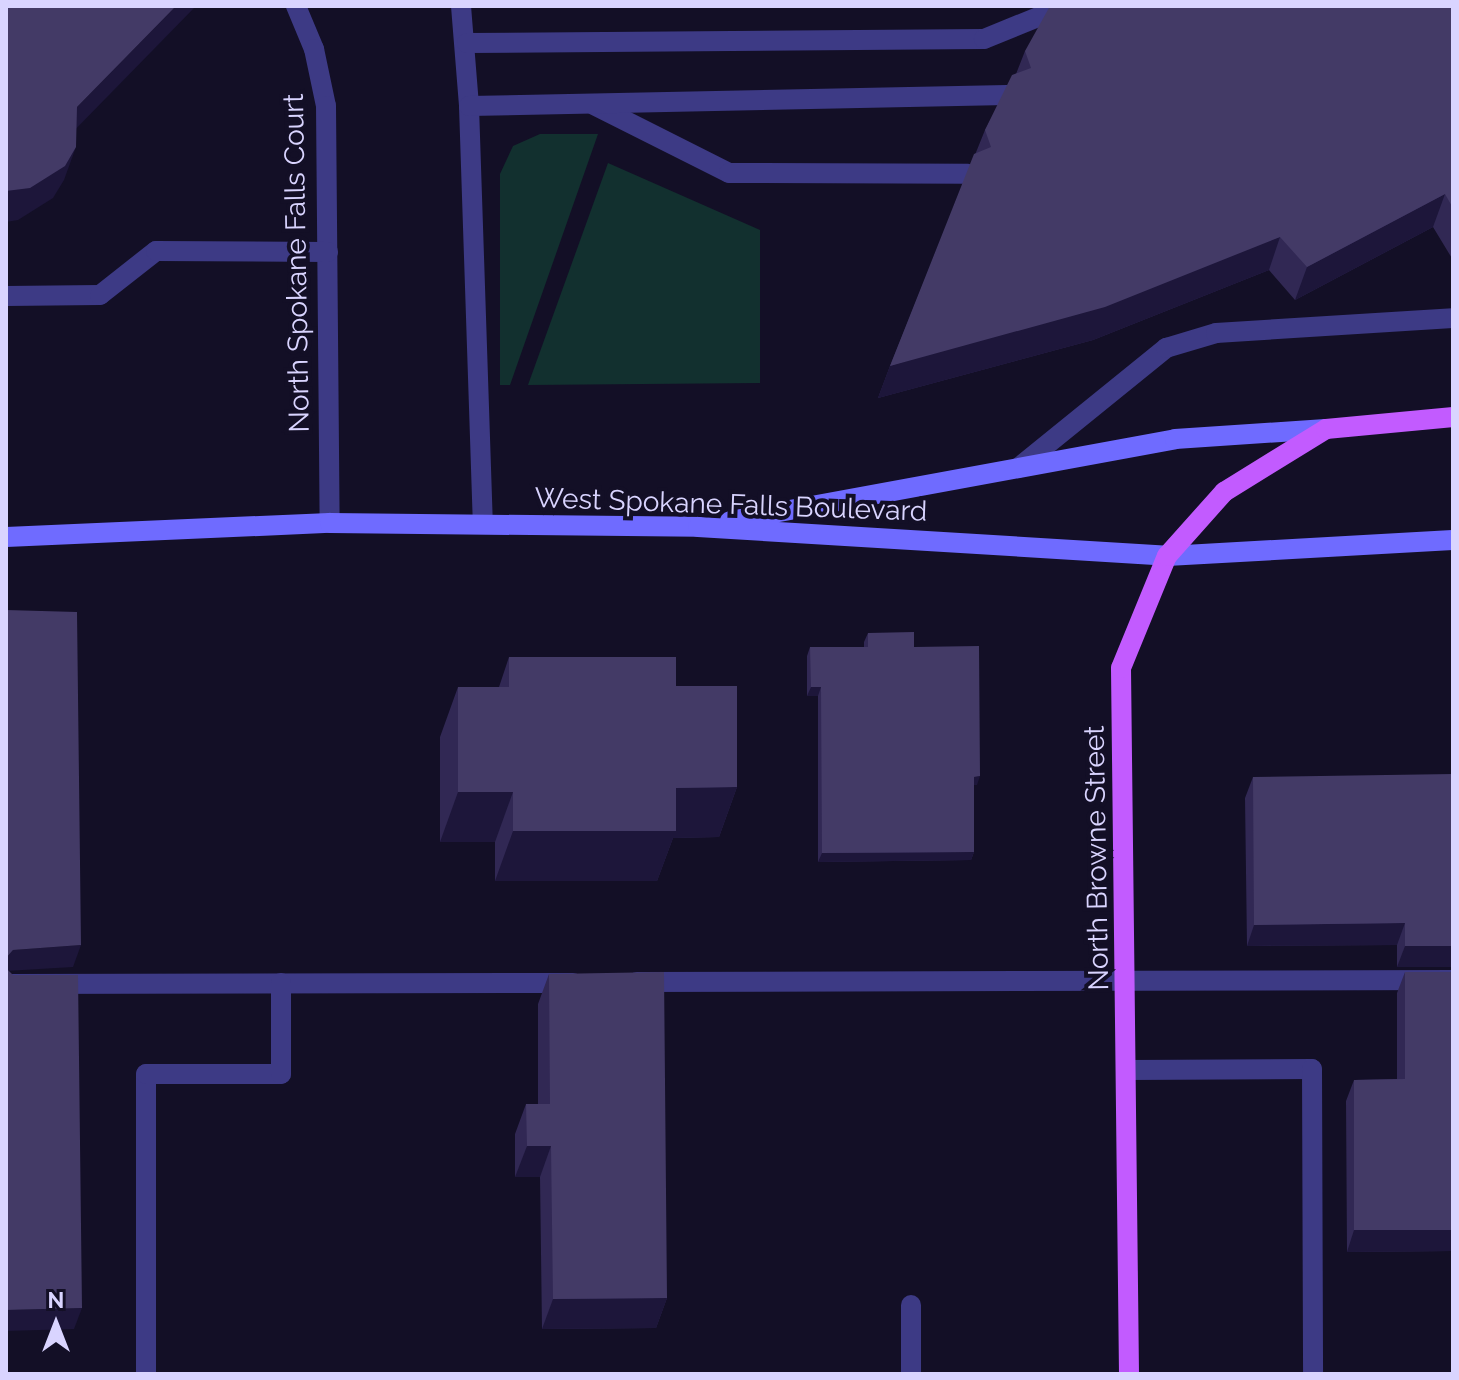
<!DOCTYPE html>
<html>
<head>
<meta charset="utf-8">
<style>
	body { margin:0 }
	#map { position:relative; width:1459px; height:1380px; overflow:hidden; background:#130f26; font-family:Raleway,sans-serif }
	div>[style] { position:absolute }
	.green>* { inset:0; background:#12302f }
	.service>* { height:20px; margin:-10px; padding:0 10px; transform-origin:10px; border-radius:10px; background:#3d3a85 }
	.secondary>* { height:20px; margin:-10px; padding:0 10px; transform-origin:10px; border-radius:10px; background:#6f6bff }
	.primary>* { height:20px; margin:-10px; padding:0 10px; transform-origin:10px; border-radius:10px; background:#c25bff }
	.wall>* { inset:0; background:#312854 }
	.shaded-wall>* { inset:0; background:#1d163a }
	.building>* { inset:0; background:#433a66 }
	span { translate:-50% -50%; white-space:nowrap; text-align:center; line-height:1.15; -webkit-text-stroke:8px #130f26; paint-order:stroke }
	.street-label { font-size:28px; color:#d9d4ff }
	.frame { position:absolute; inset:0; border:8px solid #d9d4ff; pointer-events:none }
	.north { position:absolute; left:16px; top:1284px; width:80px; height:80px; -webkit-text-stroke:6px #130f26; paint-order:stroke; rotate:0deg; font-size:22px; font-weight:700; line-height:32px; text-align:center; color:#d9d4ff }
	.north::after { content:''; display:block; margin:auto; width:28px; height:36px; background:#d9d4ff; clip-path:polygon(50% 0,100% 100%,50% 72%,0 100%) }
</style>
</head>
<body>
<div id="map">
	<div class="green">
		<i style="clip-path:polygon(540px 134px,598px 134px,510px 385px,500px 385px,500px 174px,513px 146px)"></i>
		<i style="clip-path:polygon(608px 163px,760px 230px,760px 383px,528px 385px)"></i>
	</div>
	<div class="service">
		<i style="left:296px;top:6px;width:47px;rotate:67.3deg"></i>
		<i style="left:314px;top:49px;width:58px;rotate:78.1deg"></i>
		<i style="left:326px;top:106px;width:417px;rotate:89.5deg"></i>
		<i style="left:461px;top:6px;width:100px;rotate:85.4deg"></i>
		<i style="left:469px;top:106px;width:417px;rotate:88.1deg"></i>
		<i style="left:467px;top:43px;width:517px;rotate:-0.44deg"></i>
		<i style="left:984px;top:39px;width:77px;rotate:-22.2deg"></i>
		<i style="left:594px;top:105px;width:151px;rotate:26.7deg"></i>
		<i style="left:729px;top:173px;width:239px;rotate:0.2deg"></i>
		<i style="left:469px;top:106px;width:538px;rotate:-1.17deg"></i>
		<i style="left:6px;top:296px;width:94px;rotate:-0.6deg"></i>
		<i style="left:100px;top:295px;width:71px;rotate:-38.2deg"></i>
		<i style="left:156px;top:251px;width:172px;rotate:0.3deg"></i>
		<i style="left:1018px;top:468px;width:191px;rotate:-39deg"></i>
		<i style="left:1166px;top:348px;width:52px;rotate:-16.7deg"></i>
		<i style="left:1216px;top:333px;width:237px;rotate:-3.6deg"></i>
		<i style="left:637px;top:982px;width:816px;rotate:-0.14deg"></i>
		<i style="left:6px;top:984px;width:567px;rotate:-0.1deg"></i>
		<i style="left:1128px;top:1070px;width:184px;rotate:-0.3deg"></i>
		<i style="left:1312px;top:1069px;width:305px;rotate:89.8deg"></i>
		<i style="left:911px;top:1305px;width:69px;rotate:90deg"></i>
		<i style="left:146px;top:1374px;width:300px;rotate:-90deg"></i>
		<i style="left:146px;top:1074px;width:135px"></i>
		<i style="left:281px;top:1074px;width:91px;rotate:-90deg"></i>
	</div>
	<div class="secondary">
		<i style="left:730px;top:521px;width:452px;rotate:-10.4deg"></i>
		<i style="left:1175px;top:439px;width:151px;rotate:-3.8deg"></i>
		<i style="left:6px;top:537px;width:324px;rotate:-2.5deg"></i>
		<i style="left:330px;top:523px;width:368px;rotate:0.6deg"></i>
		<i style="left:698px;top:527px;width:470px;rotate:3.5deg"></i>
		<i style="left:1167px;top:556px;width:286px;rotate:-3.2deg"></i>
	</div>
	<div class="primary">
		<i style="left:1129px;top:1374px;width:706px;rotate:-90.65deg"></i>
		<i style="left:1121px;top:668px;width:121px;rotate:-67.7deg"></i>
		<i style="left:1167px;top:556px;width:86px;rotate:-48.3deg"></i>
		<i style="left:1224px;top:492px;width:120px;rotate:-31.7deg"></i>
		<i style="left:1326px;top:429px;width:128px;rotate:-5.4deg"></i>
	</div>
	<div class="wall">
		<i style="clip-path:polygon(1453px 6px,1453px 260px,1433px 227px,1295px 300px,1269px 270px,1093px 340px,878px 398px,890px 366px,985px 130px,1016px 74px,1025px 51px)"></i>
		<i style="clip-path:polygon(868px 633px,914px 647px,977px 785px,974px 785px,974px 852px,971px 860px,818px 862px,818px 696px,807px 696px,807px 656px,810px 647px,864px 647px,864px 642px)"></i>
		<i style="clip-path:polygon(509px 657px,676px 686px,737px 787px,719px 837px,673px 838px,657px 881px,495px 881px,495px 842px,440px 842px,440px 737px,458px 687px,499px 687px)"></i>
		<i style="clip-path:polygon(1253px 777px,1453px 967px,1397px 967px,1397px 945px,1247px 946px,1245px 798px)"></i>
		<i style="clip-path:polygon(1405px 972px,1453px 972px,1453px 1251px,1347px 1252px,1346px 1101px,1354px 1080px,1397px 1079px,1397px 993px)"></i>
		<i style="clip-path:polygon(549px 974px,667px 1298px,656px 1328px,542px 1329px,540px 1177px,515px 1177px,515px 1134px,526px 1104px,538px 1104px,538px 1004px)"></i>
	</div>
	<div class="shaded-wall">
		<i style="clip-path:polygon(176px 6px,196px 6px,65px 140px,77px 107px)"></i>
		<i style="clip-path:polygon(76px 147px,64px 180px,53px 198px,18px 220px,6px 222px,6px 191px)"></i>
		<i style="clip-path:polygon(1445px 194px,1433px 227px,1295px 300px,1307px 267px)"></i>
		<i style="clip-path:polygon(1280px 237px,1269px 270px,1093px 340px,878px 398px,890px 366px)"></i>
		<i style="clip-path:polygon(811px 687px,821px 687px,818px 696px,807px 696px)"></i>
		<i style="clip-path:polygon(980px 776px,977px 785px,971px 785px,974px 777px)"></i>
		<i style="clip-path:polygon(737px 787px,719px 837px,673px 838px,657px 881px,495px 881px,513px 831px,676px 788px)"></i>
		<i style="clip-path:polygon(458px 792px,513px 792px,495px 842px,440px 842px)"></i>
		<i style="clip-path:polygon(974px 852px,971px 860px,818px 862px,822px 853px)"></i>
		<i style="clip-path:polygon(1405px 923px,1397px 945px,1247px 946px,1254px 925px)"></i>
		<i style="clip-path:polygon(81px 945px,73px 967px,6px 971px,6px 958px,13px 950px)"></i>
		<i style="clip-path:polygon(1405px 946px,1453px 946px,1453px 967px,1397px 967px)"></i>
		<i style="clip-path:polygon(527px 1146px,551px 1146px,540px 1177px,515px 1177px)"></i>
		<i style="clip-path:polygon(1354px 1230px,1453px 1230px,1453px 1251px,1347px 1252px)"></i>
		<i style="clip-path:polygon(667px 1298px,656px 1328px,542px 1329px,553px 1299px)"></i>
		<i style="clip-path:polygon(82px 1308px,74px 1329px,6px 1331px,6px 1310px)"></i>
	</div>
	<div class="building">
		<i style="clip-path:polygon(6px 6px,176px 6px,77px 107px,76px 147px,65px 166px,30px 188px,6px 191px)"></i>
		<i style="clip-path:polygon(1050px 6px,1453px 6px,1453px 208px,1445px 194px,1307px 267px,1280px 237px,1105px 307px,890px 366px,974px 154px,991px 147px,985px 130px,1012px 75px,1031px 68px,1025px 51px)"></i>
		<i style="clip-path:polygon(6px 610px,77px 612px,81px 945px,13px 950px,6px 958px)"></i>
		<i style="clip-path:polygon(914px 632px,914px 647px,979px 646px,980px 776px,974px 777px,974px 852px,822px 853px,821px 687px,811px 687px,810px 647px,868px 647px,868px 633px)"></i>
		<i style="clip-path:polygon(509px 657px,676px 657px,676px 686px,737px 686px,737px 787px,676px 788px,676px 831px,513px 831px,513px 792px,458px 792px,458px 687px,509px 687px)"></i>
		<i style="clip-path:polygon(1453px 774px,1453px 946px,1405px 946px,1405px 923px,1254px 925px,1253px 777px)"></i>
		<i style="clip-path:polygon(6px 968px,13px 975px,78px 975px,82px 1308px,6px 1310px)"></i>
		<i style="clip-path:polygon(664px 972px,667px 1298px,553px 1299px,551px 1146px,527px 1146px,526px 1104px,550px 1104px,549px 974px)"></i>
		<i style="clip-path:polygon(1405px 972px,1453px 972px,1453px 1230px,1354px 1230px,1354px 1080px,1405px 1079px)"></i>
	</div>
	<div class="street-label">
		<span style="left:297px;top:263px;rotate:-91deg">North Spokane Falls Court</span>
		<span style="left:731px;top:505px;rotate:2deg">West Spokane Falls Boulevard</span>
		<span style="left:1097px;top:858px;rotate:-91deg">North Browne Street</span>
	</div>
	<div class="frame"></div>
	<div class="north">N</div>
</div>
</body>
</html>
